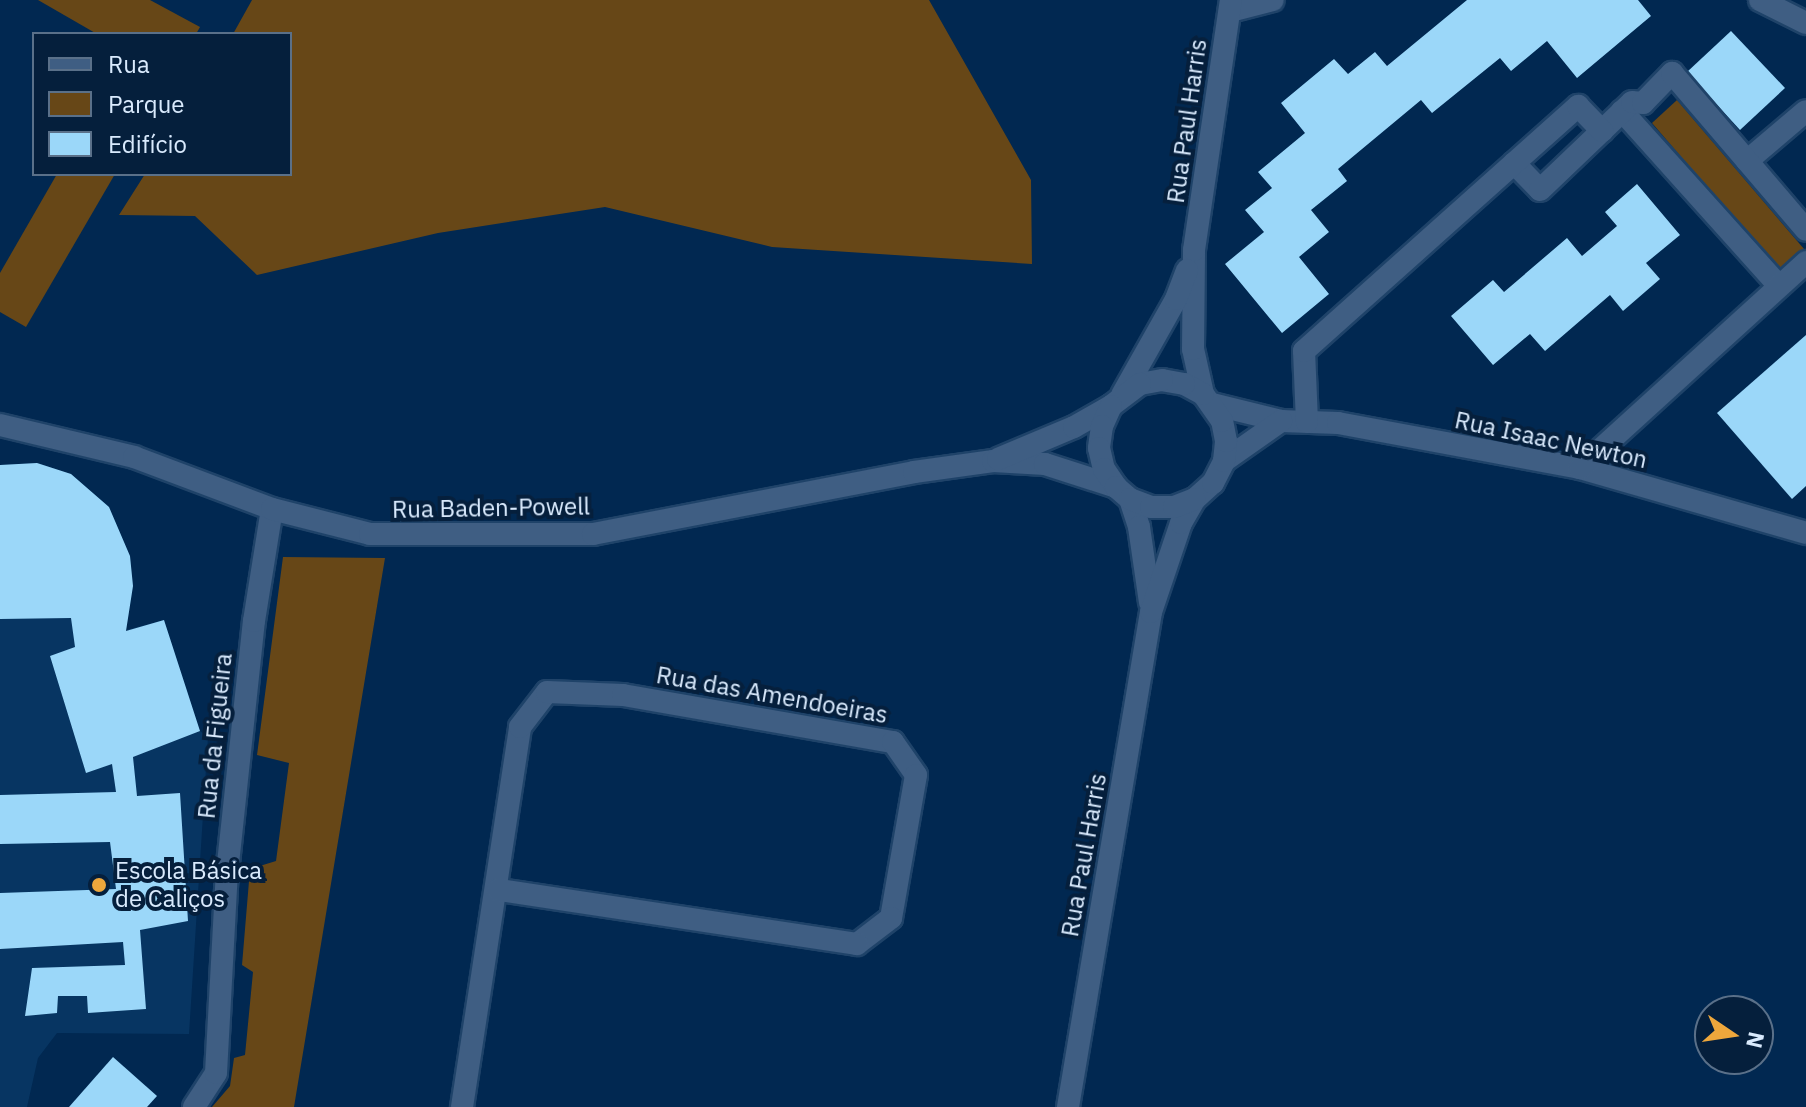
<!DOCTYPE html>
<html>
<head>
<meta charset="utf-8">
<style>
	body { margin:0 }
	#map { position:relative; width:1806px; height:1107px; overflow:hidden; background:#012851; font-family:"IBM Plex Sans",sans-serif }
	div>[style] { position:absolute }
	.built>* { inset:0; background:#073562 }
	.green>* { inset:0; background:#674717 }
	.building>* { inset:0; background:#9bd7f9 }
	.roads { filter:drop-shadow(2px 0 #1f4369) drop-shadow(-2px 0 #1f4369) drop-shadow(0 2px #1f4369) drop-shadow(0 -2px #1f4369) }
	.minor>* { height:22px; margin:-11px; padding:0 11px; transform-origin:11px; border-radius:11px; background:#3f5e83 }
	.tertiary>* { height:22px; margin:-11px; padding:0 11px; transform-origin:11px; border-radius:11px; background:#3f5e83 }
	.dots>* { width:22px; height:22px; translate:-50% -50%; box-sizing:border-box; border:4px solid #051f3c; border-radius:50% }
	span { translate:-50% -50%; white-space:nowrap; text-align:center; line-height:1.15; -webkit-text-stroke:8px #051f3c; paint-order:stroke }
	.street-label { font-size:24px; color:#d9eafd }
	.poi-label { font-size:24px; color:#d9eafd }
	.left { translate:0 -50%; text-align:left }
	.legend { position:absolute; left:32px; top:32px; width:260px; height:144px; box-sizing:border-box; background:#051f3c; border:2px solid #5a7089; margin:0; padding:10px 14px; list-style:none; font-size:24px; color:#d9eafd }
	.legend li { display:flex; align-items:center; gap:16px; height:40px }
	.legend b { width:40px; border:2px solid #5a7089 }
	.north { position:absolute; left:1694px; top:995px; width:80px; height:80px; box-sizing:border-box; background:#051f3c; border:2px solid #5a7089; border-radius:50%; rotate:103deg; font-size:22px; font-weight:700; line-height:32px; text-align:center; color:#d9eafd }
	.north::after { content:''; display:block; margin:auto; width:28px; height:36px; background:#eea73c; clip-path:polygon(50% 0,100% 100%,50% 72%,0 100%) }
</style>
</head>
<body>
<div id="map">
	<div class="built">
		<i style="clip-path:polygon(37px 463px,71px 474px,109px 507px,130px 556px,133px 586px,126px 630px,164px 620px,200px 731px,208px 737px,189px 1034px,57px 1033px,38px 1058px,27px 1107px,0 1107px,0 465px)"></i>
	</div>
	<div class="green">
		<i style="clip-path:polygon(38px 0,150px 0,200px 27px,196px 34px,97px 34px)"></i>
		<i style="clip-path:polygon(252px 0,929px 0,1031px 180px,1032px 264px,772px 247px,605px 207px,438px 233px,257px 275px,195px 216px,119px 215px,145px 174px,290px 174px,290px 34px,233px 34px)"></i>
		<i style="clip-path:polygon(1677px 100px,1804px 249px,1779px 271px,1652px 123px)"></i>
		<i style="clip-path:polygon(57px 174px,115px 174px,26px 327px,0 312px,0 273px)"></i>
		<i style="clip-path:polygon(283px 557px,385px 558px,294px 1107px,212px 1107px,230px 1086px,234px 1058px,245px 1055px,253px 972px,242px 965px,250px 869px,276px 861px,289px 763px,257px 755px)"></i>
	</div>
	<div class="building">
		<i style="clip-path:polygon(1467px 0,1638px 0,1651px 16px,1577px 78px,1547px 41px,1511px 71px,1500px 58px,1432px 113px,1421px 100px,1338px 169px,1347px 181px,1311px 210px,1329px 232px,1299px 257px,1329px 294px,1282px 333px,1225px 264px,1264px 232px,1245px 210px,1272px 188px,1258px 172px,1305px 133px,1281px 103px,1334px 59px,1348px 74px,1375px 52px,1387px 66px)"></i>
		<i style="clip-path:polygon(1731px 31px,1785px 88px,1740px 130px,1687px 72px)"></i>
		<i style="clip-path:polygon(1637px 184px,1680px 235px,1646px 263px,1660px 279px,1623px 311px,1610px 295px,1545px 351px,1530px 334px,1493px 365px,1451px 316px,1493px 280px,1504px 292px,1567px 238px,1582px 256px,1617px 226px,1605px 212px)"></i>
		<i style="clip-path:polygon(1806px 335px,1806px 486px,1792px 499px,1717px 413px)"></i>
		<i style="clip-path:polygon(37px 463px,71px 474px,109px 507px,130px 556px,133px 586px,126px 631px,164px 620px,200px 731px,133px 757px,137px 796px,180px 793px,188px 921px,140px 930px,146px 1009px,88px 1013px,87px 996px,58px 996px,57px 1013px,25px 1016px,32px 968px,125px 965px,123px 942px,0 949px,0 893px,116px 889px,110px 842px,0 844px,0 795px,116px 792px,112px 764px,86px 773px,50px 656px,75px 647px,71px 618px,0 619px,0 465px)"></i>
		<i style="clip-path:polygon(113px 1057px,157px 1096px,147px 1107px,69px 1107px)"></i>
	</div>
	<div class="roads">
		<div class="minor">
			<i style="left:1760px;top:0;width:51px;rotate:26.6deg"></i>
			<i style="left:1230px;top:11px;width:44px;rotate:-14.3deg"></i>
			<i style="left:1622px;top:111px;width:235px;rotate:48.1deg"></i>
			<i style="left:1747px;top:161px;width:77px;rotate:-40.3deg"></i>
			<i style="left:1514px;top:163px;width:37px;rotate:46deg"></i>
			<i style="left:1540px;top:190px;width:127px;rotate:-43.7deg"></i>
			<i style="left:1632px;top:102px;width:11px;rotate:5deg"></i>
			<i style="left:1643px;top:103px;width:42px;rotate:-46deg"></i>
			<i style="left:1672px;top:73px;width:206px;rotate:49.5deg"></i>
			<i style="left:1212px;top:404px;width:71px;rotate:13.8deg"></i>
			<i style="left:1281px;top:421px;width:57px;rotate:2deg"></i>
			<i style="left:1338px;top:423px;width:246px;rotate:10.5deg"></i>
			<i style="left:1580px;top:468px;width:235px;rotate:16deg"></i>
			<i style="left:1307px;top:422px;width:71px;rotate:-92.4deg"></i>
			<i style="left:1304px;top:351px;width:368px;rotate:-41.8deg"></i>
			<i style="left:1578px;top:106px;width:35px;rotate:46deg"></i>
			<i style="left:1224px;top:461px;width:70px;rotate:-35.1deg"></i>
			<i style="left:1580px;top:468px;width:306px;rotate:-42.3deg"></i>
			<i style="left:194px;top:1107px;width:40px;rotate:-57.1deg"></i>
			<i style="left:216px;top:1073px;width:200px;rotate:-86.9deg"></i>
			<i style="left:227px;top:873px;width:253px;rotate:-83.9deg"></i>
			<i style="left:254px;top:621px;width:113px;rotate:-80.9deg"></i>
			<i style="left:462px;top:1107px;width:384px;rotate:-81.3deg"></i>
			<i style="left:520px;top:727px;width:44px;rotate:-52.4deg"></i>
			<i style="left:547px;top:692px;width:76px;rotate:2.3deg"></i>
			<i style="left:623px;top:695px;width:274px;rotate:9.9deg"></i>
			<i style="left:893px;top:742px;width:40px;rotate:55.1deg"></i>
			<i style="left:916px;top:775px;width:145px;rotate:99.9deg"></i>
			<i style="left:891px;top:918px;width:43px;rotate:142.6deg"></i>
			<i style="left:857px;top:944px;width:363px;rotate:-171.4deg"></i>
		</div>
		<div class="tertiary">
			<i style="left:1203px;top:394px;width:46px;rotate:-102.5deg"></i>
			<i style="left:1193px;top:349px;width:99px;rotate:-89.4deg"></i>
			<i style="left:1194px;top:250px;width:253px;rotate:-81.6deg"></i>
			<i style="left:1122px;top:395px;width:110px;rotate:-60.6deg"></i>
			<i style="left:1176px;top:299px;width:31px;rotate:-69deg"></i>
			<i style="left:0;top:425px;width:138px;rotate:13.4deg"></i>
			<i style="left:134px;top:457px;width:147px;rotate:20.6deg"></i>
			<i style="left:272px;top:509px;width:101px;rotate:14.3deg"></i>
			<i style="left:370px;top:534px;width:223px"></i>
			<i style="left:593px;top:534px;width:327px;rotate:-10.9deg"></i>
			<i style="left:914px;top:472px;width:80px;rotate:-7.9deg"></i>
			<i style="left:993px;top:461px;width:52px;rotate:3.3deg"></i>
			<i style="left:1045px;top:464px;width:75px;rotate:17.9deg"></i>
			<i style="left:998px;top:459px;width:82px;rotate:-22.8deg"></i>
			<i style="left:1074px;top:427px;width:43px;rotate:-29.6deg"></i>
			<i style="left:1130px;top:499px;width:29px;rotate:72deg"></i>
			<i style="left:1139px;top:527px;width:76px;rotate:81.7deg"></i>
			<i style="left:1068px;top:1107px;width:502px;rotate:-80.48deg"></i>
			<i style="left:1151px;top:612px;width:94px;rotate:-71.4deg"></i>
			<i style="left:1181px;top:523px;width:28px;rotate:-60deg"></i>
			<i style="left:1195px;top:499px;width:24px;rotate:-42deg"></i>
			<i style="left:1213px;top:483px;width:25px;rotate:-63deg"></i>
			<i style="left:1224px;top:461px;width:20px;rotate:-84deg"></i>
			<i style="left:1226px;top:441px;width:20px;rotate:-101deg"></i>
			<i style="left:1222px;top:421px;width:33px;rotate:-125deg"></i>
			<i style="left:1203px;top:394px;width:21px;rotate:-152deg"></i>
			<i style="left:1184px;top:384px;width:22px;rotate:-170deg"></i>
			<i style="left:1162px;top:380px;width:22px;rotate:170deg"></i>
			<i style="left:1140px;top:384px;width:36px;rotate:143deg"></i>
			<i style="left:1111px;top:406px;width:22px;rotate:114deg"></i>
			<i style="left:1102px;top:426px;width:22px;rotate:98deg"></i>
			<i style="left:1099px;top:448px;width:22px;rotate:77deg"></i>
			<i style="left:1104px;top:469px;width:22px;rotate:56deg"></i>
			<i style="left:1116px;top:487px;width:18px;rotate:41deg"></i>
			<i style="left:1130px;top:499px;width:22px;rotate:21deg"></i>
			<i style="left:1151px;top:507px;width:23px"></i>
			<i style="left:1174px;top:507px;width:22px;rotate:-21deg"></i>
		</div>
	</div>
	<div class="dots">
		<i style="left:99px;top:885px;background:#eea73c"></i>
	</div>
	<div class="street-label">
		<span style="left:1187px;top:121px;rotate:-82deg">Rua Paul Harris</span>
		<span style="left:1551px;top:440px;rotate:12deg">Rua Isaac Newton</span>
		<span style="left:491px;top:508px;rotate:-1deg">Rua Baden-Powell</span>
		<span style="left:772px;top:695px;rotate:10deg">Rua das Amendoeiras</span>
		<span style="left:215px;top:736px;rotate:-84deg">Rua da Figueira</span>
		<span style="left:1084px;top:855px;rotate:-80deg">Rua Paul Harris</span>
	</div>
	<div class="poi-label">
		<span class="left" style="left:115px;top:885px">Escola Básica<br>de Caliços</span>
	</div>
	<ul class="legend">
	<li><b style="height:10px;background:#3f5e83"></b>Rua</li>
	<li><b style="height:22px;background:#674717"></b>Parque</li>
	<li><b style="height:22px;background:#9bd7f9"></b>Edifício</li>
	</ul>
	<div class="north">N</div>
</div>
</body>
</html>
